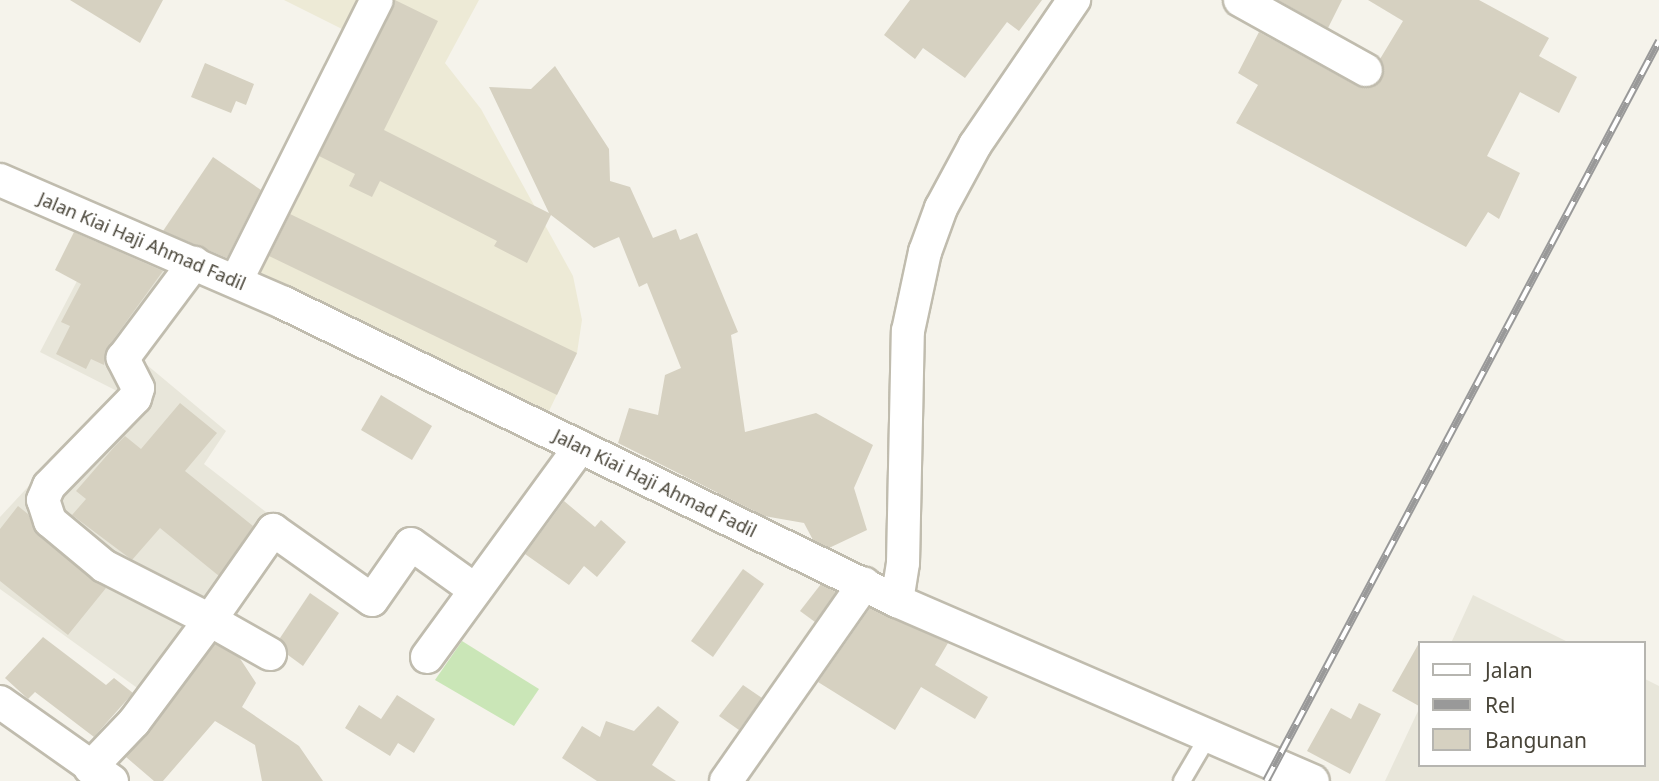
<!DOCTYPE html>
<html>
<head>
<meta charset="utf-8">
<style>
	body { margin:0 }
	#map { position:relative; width:1659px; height:781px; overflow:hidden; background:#f5f3eb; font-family:"Noto Sans",sans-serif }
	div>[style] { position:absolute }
	.residential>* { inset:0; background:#e8e6da }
	.education>* { inset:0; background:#edead6 }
	.green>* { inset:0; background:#cae6b7 }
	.building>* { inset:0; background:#d6d1c1 }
	.roads { filter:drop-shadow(2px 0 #c0bcae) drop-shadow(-2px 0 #c0bcae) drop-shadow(0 2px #c0bcae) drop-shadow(0 -2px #c0bcae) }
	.lane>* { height:16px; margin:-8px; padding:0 8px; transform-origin:8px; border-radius:8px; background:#fff }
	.street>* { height:32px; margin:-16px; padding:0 16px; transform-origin:16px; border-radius:16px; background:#fff }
	.rail>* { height:8px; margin-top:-4px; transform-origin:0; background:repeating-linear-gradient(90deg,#fff 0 16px,#999 0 32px); box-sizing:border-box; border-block:2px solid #999 }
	span { translate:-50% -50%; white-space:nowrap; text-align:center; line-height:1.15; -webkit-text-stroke:6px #fff; paint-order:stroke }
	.street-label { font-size:18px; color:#494539 }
	.legend { position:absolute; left:1418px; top:641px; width:228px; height:126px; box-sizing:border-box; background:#fff; border:2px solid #b6b5b0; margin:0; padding:9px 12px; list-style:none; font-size:21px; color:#494539 }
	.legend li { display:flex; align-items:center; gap:14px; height:35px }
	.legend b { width:35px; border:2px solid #b6b5b0 }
</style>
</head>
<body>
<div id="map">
	<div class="residential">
		<i style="clip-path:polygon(99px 239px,194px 279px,135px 355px,226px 431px,204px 464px,284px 526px,147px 695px,0 589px,0 517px,117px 391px,40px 352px)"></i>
		<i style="clip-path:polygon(1473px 595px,1570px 643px,1451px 643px)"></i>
		<i style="clip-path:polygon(1643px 678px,1659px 686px,1659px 781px,1385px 781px,1419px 709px,1419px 765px,1643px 765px)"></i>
	</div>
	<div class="education">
		<i style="clip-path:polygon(284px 0,479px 0,445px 63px,481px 109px,573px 276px,582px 320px,577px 353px,548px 413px,230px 259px,352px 34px)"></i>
	</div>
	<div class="green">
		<i style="clip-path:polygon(462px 641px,539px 689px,514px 726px,435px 680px)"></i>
	</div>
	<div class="building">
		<i style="clip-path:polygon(70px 0,163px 0,140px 43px)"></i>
		<i style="clip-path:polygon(395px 0,438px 21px,384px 130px,549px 213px,489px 87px,531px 89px,555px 66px,609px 149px,610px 181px,630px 187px,653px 238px,676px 229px,680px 240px,697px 233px,738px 332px,731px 335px,745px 432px,816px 413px,873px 445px,854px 488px,867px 530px,829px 548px,813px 540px,804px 523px,764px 516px,618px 443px,629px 408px,658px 415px,665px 375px,681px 368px,647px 283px,639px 287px,619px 237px,594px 248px,551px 215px,527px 263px,494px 246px,497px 241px,380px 181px,372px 197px,349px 186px,355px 174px,319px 156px)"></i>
		<i style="clip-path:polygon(910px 0,1042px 0,1019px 31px,1007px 22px,965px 78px,923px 48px,915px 59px,884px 35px)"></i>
		<i style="clip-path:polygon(1278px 0,1342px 0,1328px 28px)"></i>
		<i style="clip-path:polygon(1368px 0,1479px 0,1549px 38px,1539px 56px,1577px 77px,1559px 113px,1520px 92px,1487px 156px,1520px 173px,1499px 219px,1488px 212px,1466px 247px,1236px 123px,1258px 85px,1238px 73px,1259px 32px,1357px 86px,1376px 85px,1384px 70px,1380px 59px,1403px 21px)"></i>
		<i style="clip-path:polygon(205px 63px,254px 84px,246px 105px,236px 101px,231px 113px,191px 97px)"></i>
		<i style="clip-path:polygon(213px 157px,261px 190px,227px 258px,163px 231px)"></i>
		<i style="clip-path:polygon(290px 214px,577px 353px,557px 395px,269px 256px)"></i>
		<i style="clip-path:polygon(74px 232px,163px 271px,108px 347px,104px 365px,91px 359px,86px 369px,56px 354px,70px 326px,61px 322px,81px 284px,55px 270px)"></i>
		<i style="clip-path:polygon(381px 395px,432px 426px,412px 460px,361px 430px)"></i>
		<i style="clip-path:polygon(180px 403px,217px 433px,185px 471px,253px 526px,219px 576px,160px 528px,132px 560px,72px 515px,86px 499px,76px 491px,115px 446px,125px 436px,141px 449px)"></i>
		<i style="clip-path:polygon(564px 501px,595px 527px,601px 520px,626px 542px,597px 577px,584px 566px,569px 585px,525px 554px)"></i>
		<i style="clip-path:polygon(18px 506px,28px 514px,38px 535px,106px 588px,68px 635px,0 581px,0 529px)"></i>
		<i style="clip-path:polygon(743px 569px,764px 584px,713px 657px,691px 641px)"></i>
		<i style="clip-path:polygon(821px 584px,836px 592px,815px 622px,800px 611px)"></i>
		<i style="clip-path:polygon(310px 593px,339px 613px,303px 666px,288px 655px,280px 638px)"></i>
		<i style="clip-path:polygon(870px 608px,948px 643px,935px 665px,988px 697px,975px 719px,921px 687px,895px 730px,818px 682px)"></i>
		<i style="clip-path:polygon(43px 637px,106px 685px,114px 678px,133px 693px,94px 737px,35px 692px,28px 699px,5px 678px)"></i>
		<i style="clip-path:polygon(1419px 643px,1419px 706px,1392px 691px)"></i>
		<i style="clip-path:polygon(215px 644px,239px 657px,256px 683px,242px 707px,299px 746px,323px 781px,262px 781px,255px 745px,215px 721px,163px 781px,154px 781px,126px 757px)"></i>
		<i style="clip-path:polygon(743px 685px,762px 698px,739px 730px,719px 716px)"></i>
		<i style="clip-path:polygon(397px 695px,435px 719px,414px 753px,398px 743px,390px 756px,345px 728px,359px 705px,381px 719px)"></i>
		<i style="clip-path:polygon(1359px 703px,1381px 714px,1350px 774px,1307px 751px,1331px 708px,1351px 719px)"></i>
		<i style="clip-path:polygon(658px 706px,679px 722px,652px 765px,676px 781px,597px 781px,562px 758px,582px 726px,600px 737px,606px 721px,634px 731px)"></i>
	</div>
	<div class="roads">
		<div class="lane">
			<i style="left:1182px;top:781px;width:53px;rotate:-59.6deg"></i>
		</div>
		<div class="street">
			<i style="left:1240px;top:0;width:144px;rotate:29.1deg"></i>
			<i style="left:0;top:180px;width:309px;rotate:23.4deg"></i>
			<i style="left:284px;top:303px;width:682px;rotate:25.93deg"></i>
			<i style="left:897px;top:601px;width:453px;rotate:23.4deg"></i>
			<i style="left:236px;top:281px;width:314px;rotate:-63.4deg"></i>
			<i style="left:897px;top:601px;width:38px;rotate:-81deg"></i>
			<i style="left:903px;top:563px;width:232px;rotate:-88.8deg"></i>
			<i style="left:908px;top:331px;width:81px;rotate:-77.9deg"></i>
			<i style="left:925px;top:252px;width:47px;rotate:-70deg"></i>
			<i style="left:941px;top:208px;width:72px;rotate:-61.6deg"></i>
			<i style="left:975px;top:145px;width:176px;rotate:-55.7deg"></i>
			<i style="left:270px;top:654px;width:69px;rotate:-150.5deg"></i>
			<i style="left:210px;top:620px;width:110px;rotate:-55deg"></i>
			<i style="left:273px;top:530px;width:121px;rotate:35.3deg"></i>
			<i style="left:372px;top:600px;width:68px;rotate:-55.1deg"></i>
			<i style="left:411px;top:544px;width:79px;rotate:35.7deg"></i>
			<i style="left:427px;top:657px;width:260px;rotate:-53.9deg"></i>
			<i style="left:0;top:702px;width:137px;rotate:35.2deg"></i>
			<i style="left:90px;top:768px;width:64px;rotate:-46.3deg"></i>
			<i style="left:134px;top:722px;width:127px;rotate:-53.3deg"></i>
			<i style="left:210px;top:620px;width:119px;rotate:-153deg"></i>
			<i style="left:104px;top:566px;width:70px;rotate:-140.2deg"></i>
			<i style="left:50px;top:521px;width:22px;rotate:-108deg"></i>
			<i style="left:43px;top:500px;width:15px;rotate:-67deg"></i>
			<i style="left:49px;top:486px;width:123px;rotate:-45.7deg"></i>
			<i style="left:135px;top:398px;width:10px;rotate:-73deg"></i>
			<i style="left:138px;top:388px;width:34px;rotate:-117deg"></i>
			<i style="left:123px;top:358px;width:119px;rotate:-53.2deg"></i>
			<i style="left:726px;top:781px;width:241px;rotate:-55deg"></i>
		</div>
	</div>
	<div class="rail">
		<i style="left:1266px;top:781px;width:838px;rotate:-62.03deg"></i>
	</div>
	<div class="street-label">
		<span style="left:142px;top:241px;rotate:23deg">Jalan Kiai Haji Ahmad Fadil</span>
		<span style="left:655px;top:483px;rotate:26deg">Jalan Kiai Haji Ahmad Fadil</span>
	</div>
	<ul class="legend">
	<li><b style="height:9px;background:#fff"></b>Jalan</li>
	<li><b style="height:9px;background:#999"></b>Rel</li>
	<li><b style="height:19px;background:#d6d1c1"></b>Bangunan</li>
	</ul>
</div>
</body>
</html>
